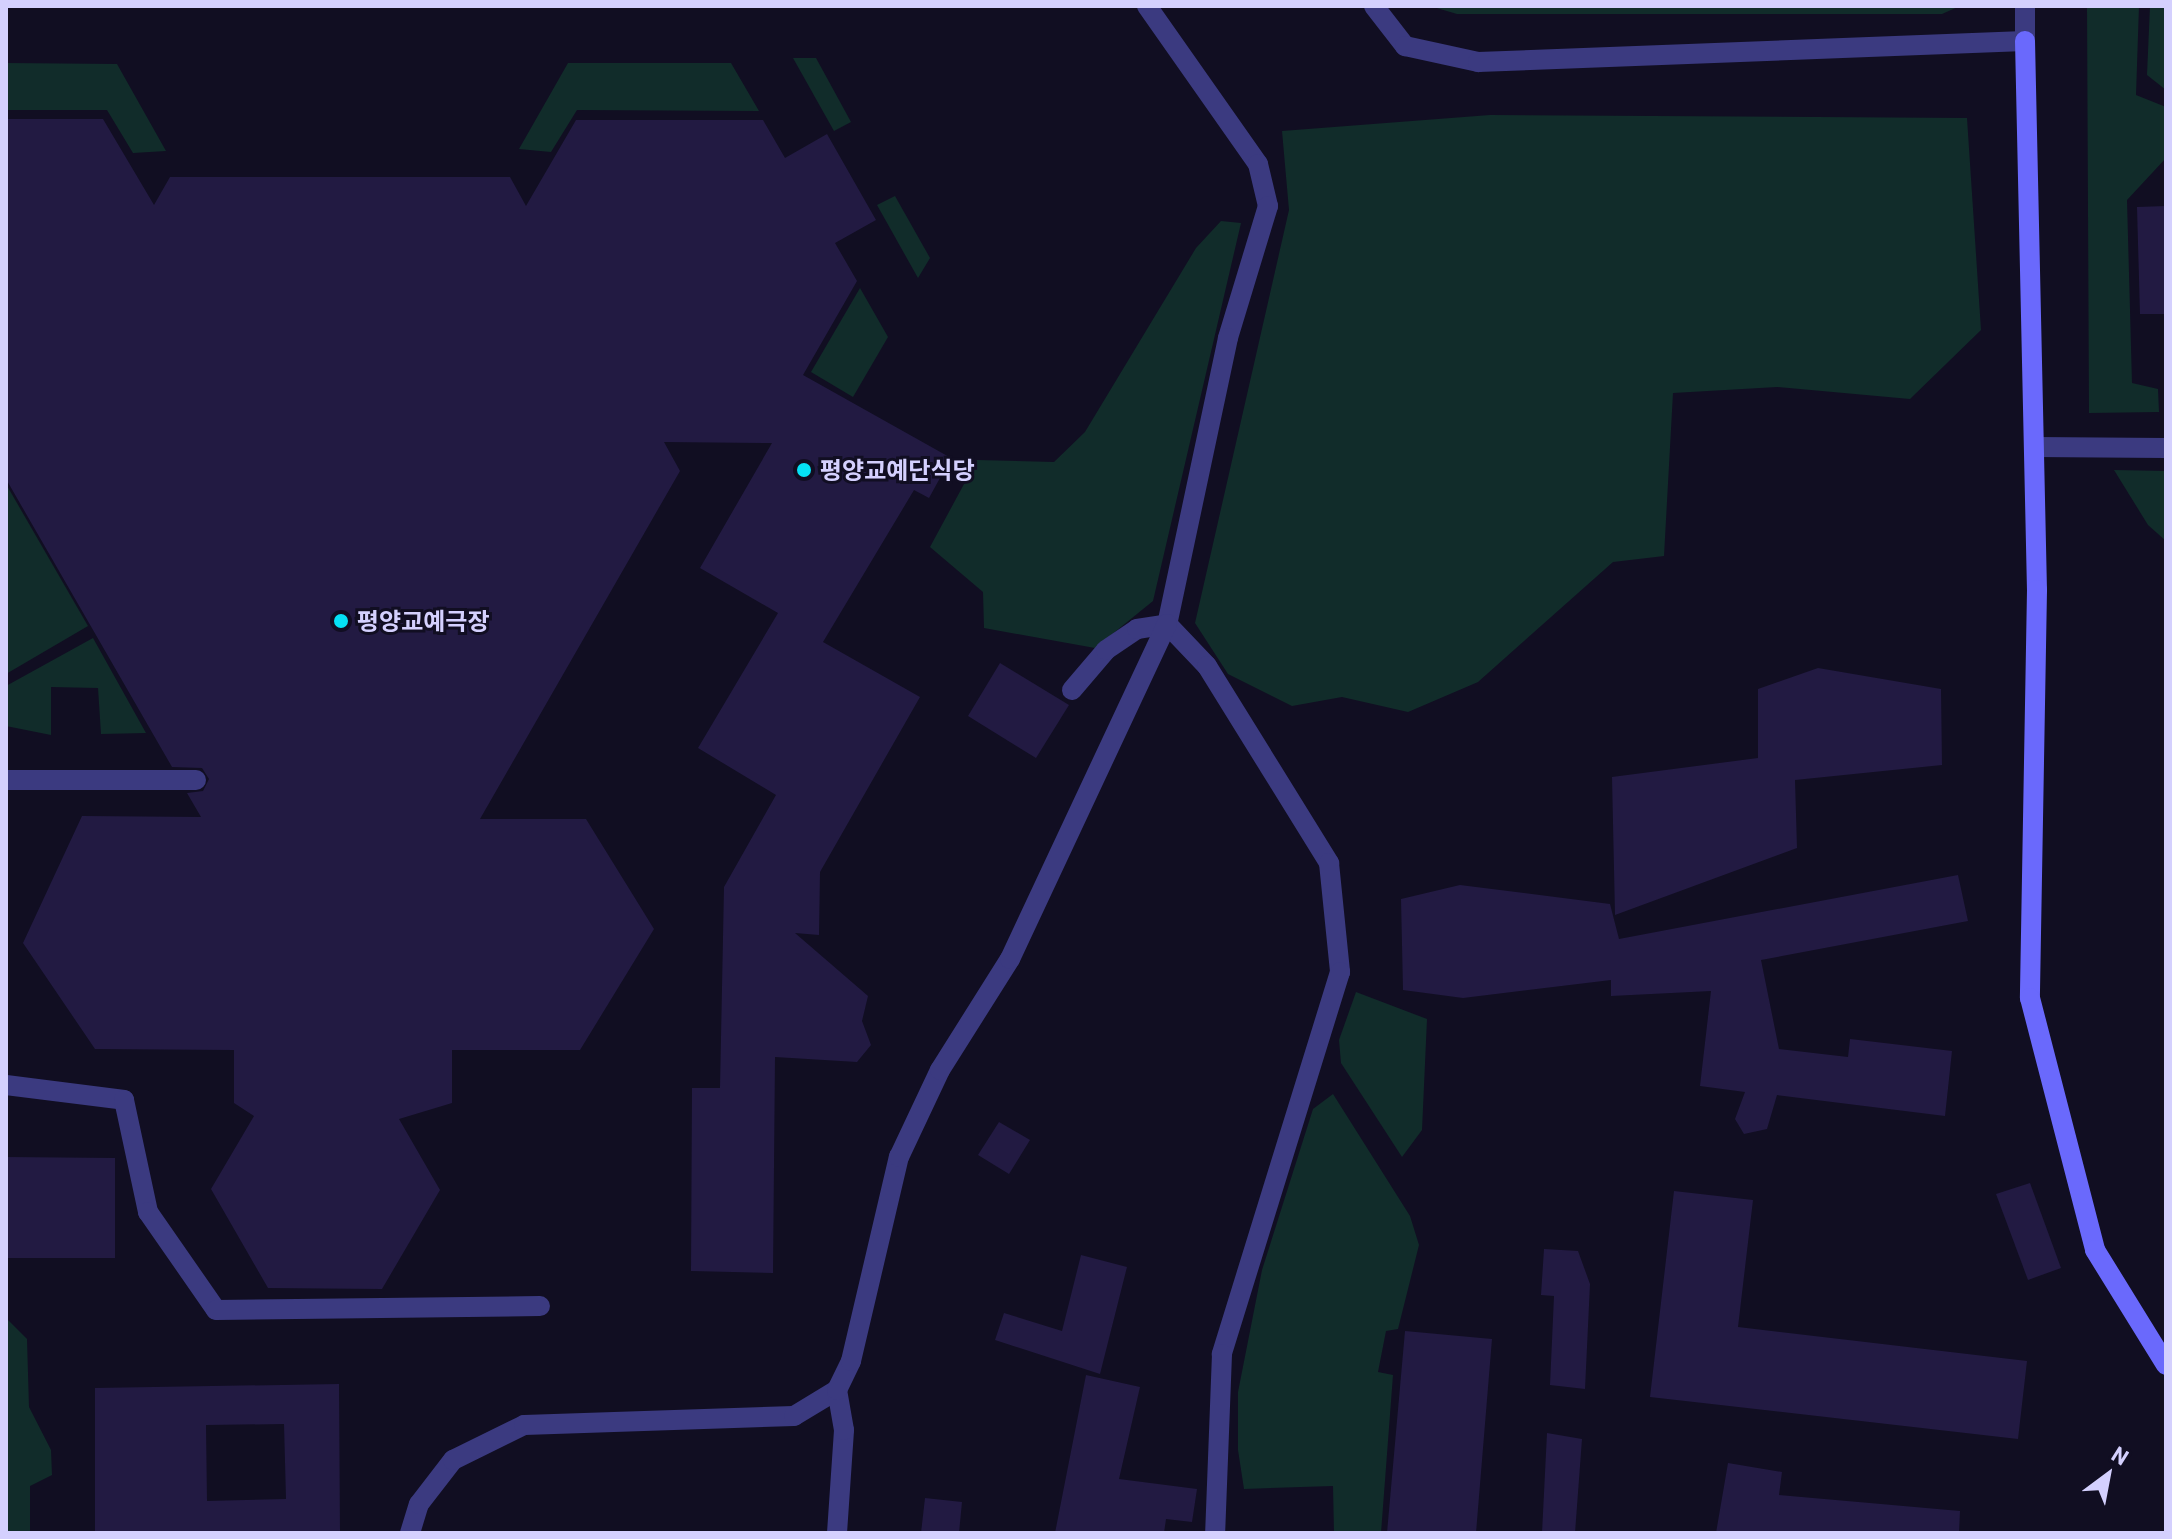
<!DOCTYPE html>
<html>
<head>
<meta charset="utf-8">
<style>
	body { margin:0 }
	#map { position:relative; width:2172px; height:1539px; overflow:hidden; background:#110e22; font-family:Barlow,"Noto Sans KR",sans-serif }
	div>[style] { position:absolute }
	.green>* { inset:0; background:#112c2a }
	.building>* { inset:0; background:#221a42 }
	.street>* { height:20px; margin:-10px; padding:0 10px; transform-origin:10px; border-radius:10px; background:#3b3a80 }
	.secondary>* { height:20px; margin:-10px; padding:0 10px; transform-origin:10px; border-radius:10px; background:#6a69fc }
	.dots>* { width:22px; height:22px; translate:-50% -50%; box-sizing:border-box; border:4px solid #110e22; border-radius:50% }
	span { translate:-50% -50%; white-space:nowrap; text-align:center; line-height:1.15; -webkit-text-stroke:6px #110e22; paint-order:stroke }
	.poi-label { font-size:24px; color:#d4d0fe; font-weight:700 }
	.left { translate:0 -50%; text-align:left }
	.frame { position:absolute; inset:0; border:8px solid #d4d0fe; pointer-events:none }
	.north { position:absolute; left:2068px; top:1435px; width:80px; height:80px; -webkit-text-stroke:6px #110e22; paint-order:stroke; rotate:32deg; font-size:22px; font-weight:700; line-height:32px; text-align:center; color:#d4d0fe }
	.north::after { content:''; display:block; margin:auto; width:28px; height:36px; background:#d4d0fe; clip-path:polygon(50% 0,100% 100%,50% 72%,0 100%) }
</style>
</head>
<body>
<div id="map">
	<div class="green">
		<i style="clip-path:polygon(1430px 6px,1960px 6px,1942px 14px,1457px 14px)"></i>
		<i style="clip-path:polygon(2087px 6px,2139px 6px,2136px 95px,2166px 107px,2166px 158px,2127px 200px,2132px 383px,2158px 389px,2159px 412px,2089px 413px)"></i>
		<i style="clip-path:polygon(2150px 6px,2166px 6px,2166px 90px,2147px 75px)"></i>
		<i style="clip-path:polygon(793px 58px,816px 58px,851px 122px,834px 131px)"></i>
		<i style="clip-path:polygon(6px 63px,117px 64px,166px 151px,133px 153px,107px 110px,6px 110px)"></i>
		<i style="clip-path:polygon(568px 63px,731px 63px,759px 111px,577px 110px,551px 152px,519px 149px)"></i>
		<i style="clip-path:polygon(1490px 115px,1967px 118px,1981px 330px,1910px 399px,1777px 387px,1673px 393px,1664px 556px,1613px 562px,1478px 682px,1408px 712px,1342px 697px,1292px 706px,1228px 674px,1195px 623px,1289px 210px,1282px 131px)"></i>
		<i style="clip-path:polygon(895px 196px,930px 258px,918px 278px,877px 205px)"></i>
		<i style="clip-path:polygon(1221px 221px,1241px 223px,1153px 601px,1095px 648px,984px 628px,983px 592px,930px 547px,977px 460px,1054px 462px,1085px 432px,1196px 248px)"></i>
		<i style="clip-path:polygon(860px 288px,888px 337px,853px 397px,811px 372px)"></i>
		<i style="clip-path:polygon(2114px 470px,2166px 471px,2166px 541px,2148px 525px)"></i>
		<i style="clip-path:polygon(6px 484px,88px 626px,6px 674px)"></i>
		<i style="clip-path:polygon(93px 638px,146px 733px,101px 734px,98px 688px,51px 687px,51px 735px,6px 726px,6px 686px)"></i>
		<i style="clip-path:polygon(1356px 992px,1427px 1019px,1422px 1130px,1402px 1157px,1341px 1063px,1339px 1040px)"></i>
		<i style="clip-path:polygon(1333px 1094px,1410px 1216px,1419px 1245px,1398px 1329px,1386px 1331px,1378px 1372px,1393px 1375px,1381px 1533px,1334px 1533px,1333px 1486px,1244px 1489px,1238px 1450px,1238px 1392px,1262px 1270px,1313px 1109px)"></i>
		<i style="clip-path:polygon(6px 1318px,27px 1339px,29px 1407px,51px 1450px,52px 1475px,30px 1486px,30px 1533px,6px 1533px)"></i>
	</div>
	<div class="building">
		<i style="clip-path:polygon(6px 119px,103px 119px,154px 205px,170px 177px,510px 177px,526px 206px,576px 120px,763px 120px,785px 158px,827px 134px,876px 220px,835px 243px,857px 281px,803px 375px,951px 458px,929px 498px,914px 490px,823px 642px,920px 697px,820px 872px,819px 935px,795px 933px,868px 996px,862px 1021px,871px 1045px,857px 1062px,775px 1057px,773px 1273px,691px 1271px,692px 1088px,720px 1088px,724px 887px,776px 795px,698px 748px,778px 613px,700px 568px,772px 443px,664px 442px,680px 471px,480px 819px,586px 819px,654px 929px,580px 1050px,452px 1050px,452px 1103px,399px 1119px,440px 1190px,382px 1289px,268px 1288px,211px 1189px,254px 1116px,234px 1103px,234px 1050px,95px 1049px,23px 943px,82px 816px,201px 817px,187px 793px,203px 791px,209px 779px,202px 768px,172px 767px,6px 479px)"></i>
		<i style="clip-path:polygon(2166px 206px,2166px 314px,2140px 314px,2137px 207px)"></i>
		<i style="clip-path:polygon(1000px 663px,1069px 705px,1036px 758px,968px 716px)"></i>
		<i style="clip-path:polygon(1818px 668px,1941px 689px,1942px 765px,1795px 780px,1797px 848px,1615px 915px,1612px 777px,1758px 758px,1758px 689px)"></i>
		<i style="clip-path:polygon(1958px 875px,1968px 921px,1761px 960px,1779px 1049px,1848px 1057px,1850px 1039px,1952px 1051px,1945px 1116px,1777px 1095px,1767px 1129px,1744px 1134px,1735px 1119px,1745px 1092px,1700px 1086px,1711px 991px,1611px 996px,1611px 980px,1463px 998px,1403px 990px,1401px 899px,1460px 885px,1610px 904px,1619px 939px)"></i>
		<i style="clip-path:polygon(999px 1122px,1030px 1140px,1009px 1174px,978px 1155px)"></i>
		<i style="clip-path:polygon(6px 1157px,115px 1158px,115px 1258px,6px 1258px)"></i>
		<i style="clip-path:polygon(2030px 1183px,2061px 1268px,2028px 1280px,1996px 1194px)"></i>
		<i style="clip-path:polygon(1674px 1191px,1753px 1200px,1738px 1327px,2027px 1361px,2018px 1439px,1650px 1397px)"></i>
		<i style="clip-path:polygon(1544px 1249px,1578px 1251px,1590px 1284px,1585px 1389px,1550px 1385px,1554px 1296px,1541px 1295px)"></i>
		<i style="clip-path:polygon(1081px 1255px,1127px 1267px,1100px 1374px,995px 1340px,1004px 1313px,1062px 1331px)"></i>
		<i style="clip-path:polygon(1405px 1331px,1492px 1339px,1476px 1533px,1387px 1533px)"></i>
		<i style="clip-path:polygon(1086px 1375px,1140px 1387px,1119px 1479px,1197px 1489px,1192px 1522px,1166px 1519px,1164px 1533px,1055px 1533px)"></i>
		<i style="clip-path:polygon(evenodd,339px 1384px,340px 1533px,95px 1533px,95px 1388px,339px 1384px,284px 1424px,286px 1499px,207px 1501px,206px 1425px,284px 1424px)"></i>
		<i style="clip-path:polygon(1547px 1433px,1582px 1439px,1575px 1533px,1542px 1533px)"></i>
		<i style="clip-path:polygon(1728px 1463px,1782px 1472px,1779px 1495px,1960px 1511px,1959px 1533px,1716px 1533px)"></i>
		<i style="clip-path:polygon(925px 1498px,962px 1502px,959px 1533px,921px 1533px)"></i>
	</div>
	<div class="street">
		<i style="left:1147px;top:6px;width:193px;rotate:54.9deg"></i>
		<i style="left:1258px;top:164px;width:43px;rotate:76.6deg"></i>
		<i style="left:1268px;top:206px;width:138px;rotate:106.9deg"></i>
		<i style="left:1228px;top:338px;width:292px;rotate:102deg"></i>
		<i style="left:1167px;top:624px;width:58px;rotate:46.4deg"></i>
		<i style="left:1207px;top:666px;width:232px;rotate:58.2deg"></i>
		<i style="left:1329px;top:863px;width:110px;rotate:84.2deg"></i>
		<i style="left:1340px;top:972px;width:400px;rotate:107.2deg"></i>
		<i style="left:1222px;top:1354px;width:179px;rotate:92.2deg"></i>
		<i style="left:1374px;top:6px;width:51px;rotate:52.2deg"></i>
		<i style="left:1405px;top:46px;width:75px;rotate:12.4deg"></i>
		<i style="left:1478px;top:62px;width:547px;rotate:-2.2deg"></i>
		<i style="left:2025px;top:41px;width:35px;rotate:-90deg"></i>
		<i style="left:2035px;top:447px;width:131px;rotate:0.4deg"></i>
		<i style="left:1072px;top:690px;width:52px;rotate:-49.6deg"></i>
		<i style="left:1106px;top:650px;width:37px;rotate:-34deg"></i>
		<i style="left:1137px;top:629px;width:30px;rotate:-9deg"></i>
		<i style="left:6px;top:780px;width:190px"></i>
		<i style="left:6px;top:1085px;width:119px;rotate:7.2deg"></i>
		<i style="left:124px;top:1100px;width:115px;rotate:77.9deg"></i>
		<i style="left:148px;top:1212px;width:119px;rotate:55.2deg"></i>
		<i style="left:216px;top:1310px;width:324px;rotate:-0.7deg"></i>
		<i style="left:410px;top:1533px;width:30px;rotate:-73deg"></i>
		<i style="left:419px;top:1504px;width:56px;rotate:-52.3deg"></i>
		<i style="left:453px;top:1460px;width:79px;rotate:-26.2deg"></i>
		<i style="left:524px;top:1425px;width:270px;rotate:-1.9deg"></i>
		<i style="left:794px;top:1416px;width:50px;rotate:-31.2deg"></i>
		<i style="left:837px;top:1533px;width:103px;rotate:-86.1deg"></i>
		<i style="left:844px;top:1430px;width:41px;rotate:-99.9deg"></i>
		<i style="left:837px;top:1390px;width:32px;rotate:-64deg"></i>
		<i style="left:851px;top:1361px;width:210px;rotate:-76.8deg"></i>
		<i style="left:899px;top:1157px;width:96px;rotate:-64.8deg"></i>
		<i style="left:940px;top:1070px;width:131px;rotate:-57.8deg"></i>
		<i style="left:1010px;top:959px;width:370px;rotate:-64.9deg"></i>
	</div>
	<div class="secondary">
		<i style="left:2025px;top:41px;width:549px;rotate:88.75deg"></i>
		<i style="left:2037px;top:590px;width:408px;rotate:91deg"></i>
		<i style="left:2030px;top:998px;width:260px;rotate:75.5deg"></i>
		<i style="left:2095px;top:1250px;width:135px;rotate:58.3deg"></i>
	</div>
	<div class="dots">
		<i style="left:804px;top:470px;background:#05e1f5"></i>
		<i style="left:341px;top:621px;background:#05e1f5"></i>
	</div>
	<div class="poi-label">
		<span class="left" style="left:820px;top:470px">평양교예단식당</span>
		<span class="left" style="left:357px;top:621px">평양교예극장</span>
	</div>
	<div class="frame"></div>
	<div class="north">N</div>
</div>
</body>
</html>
